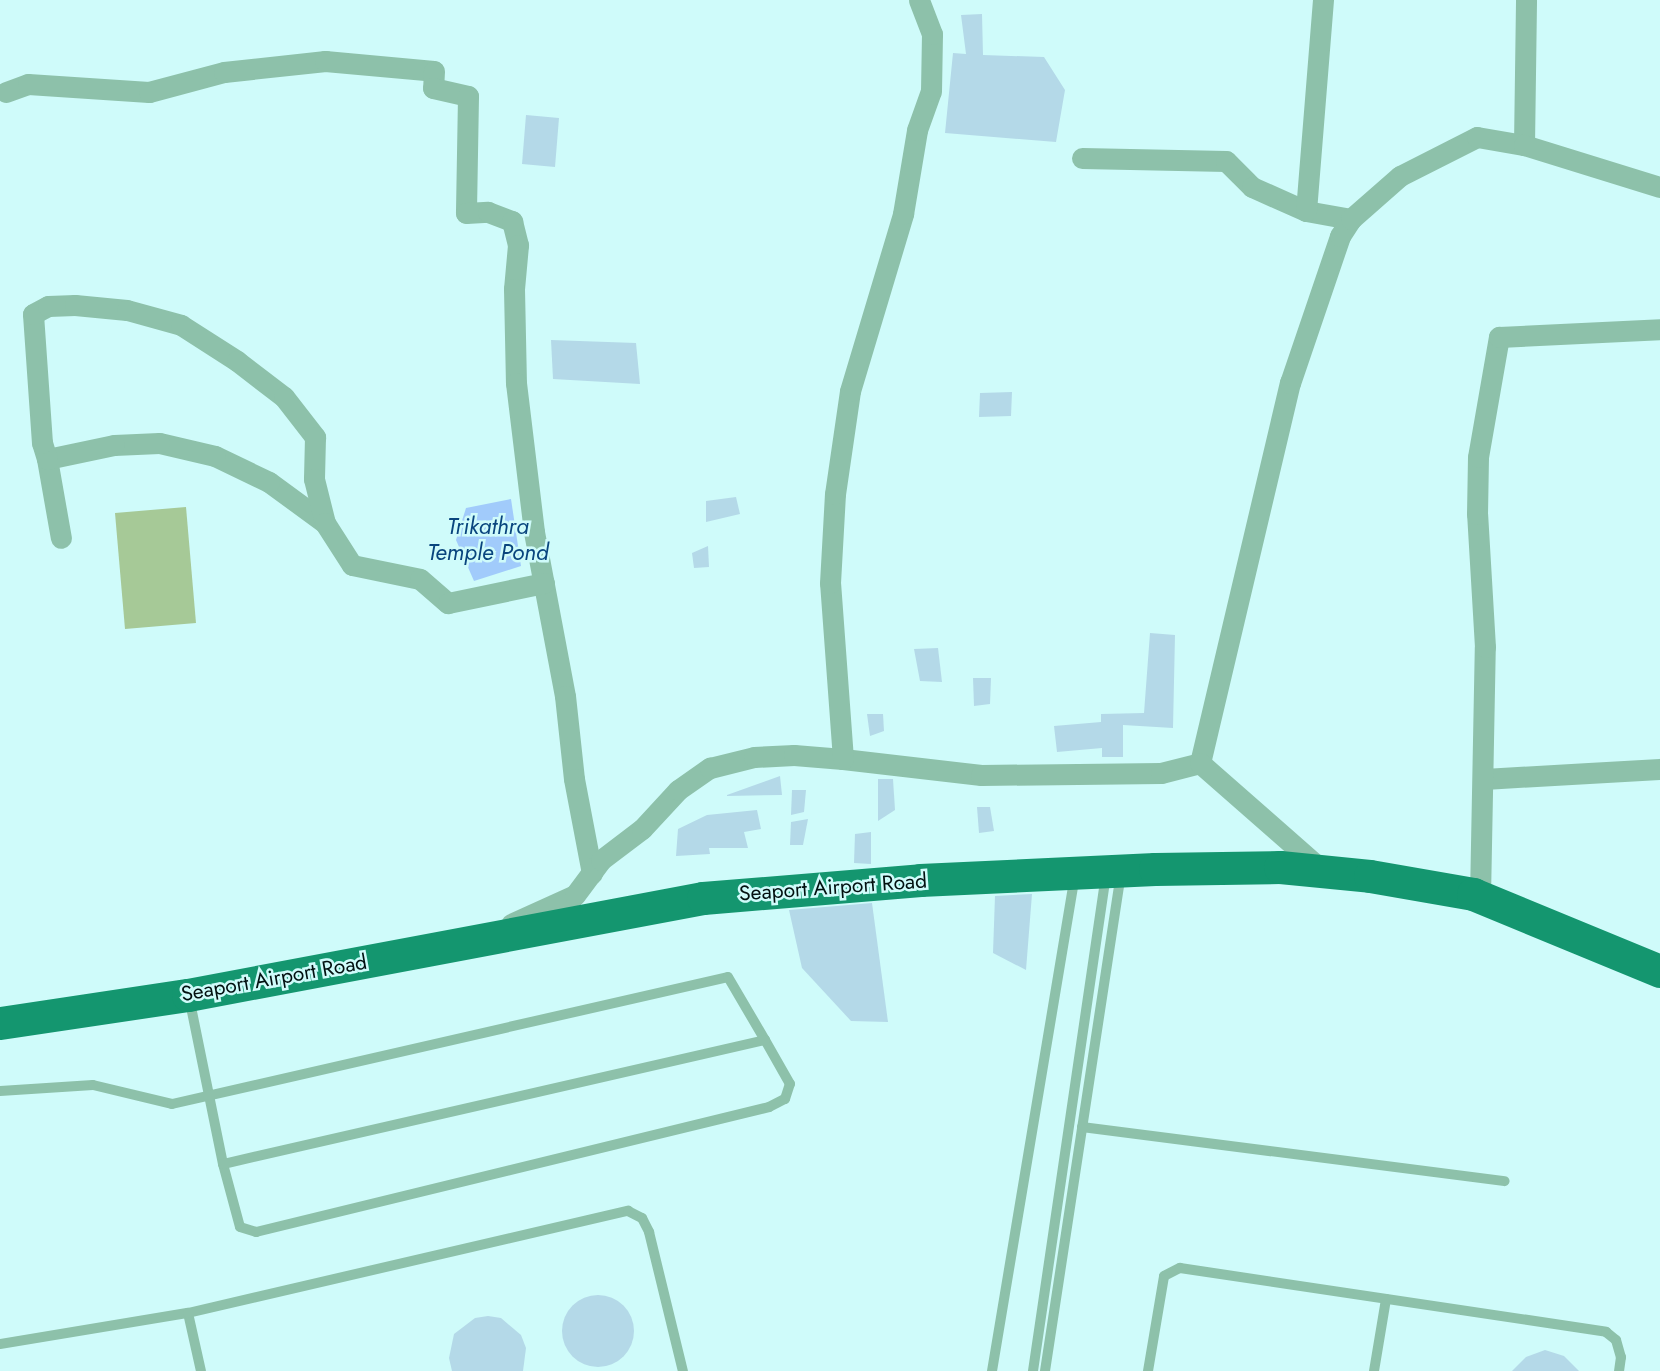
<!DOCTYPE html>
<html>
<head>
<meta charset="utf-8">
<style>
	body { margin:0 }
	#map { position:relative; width:1660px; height:1371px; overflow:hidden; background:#cffbfa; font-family:Jost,sans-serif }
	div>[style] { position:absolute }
	.green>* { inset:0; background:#a6c997 }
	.water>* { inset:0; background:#a1cbfb }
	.building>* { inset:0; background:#b4d9e8 }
	.round { border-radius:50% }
	.lane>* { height:10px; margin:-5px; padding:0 5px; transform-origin:5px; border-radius:5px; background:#8dc1aa }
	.street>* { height:21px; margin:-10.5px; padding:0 10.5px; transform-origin:10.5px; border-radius:10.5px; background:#8dc1aa }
	.primary>* { height:33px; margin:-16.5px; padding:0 16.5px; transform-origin:16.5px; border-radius:16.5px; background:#14966f }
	span { translate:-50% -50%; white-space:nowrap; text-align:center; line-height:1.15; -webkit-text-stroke:5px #cffbfa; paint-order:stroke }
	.street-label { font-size:21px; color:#021010 }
	.water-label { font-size:23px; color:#09457e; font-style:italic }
</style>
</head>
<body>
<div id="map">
	<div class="green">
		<i style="clip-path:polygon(186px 507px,196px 623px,125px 629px,115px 513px)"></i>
	</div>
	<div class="water">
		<i style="clip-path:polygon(511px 499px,521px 566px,474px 581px,456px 540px,466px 508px)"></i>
	</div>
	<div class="building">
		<i style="clip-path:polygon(982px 14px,983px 55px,1044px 57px,1065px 90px,1056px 142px,945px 133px,953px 53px,966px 54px,961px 15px)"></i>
		<i style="clip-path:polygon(526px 115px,559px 118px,555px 167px,522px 164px)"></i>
		<i style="clip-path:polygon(551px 340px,636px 343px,640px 384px,553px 379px)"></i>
		<i style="clip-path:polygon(1012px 392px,1011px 416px,979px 417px,980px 393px)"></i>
		<i style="clip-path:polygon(736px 497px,740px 514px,706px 522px,706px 501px)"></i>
		<i style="clip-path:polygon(708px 546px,709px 567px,694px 568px,692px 553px)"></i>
		<i style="clip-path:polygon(1150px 633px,1175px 635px,1173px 728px,1123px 725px,1123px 757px,1102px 757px,1102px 748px,1057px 752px,1054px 726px,1101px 722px,1101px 714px,1144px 713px)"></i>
		<i style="clip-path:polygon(938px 648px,942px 682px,920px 681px,914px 649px)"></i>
		<i style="clip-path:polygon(973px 678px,991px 678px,990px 704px,974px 706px)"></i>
		<i style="clip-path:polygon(867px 714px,883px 714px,884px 731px,870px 736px)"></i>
		<i style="clip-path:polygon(780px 776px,782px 795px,727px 796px,727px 795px)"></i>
		<i style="clip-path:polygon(878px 779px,893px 779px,895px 810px,878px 821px)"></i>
		<i style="clip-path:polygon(792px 790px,806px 790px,804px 812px,791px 815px)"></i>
		<i style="clip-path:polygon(977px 807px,990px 807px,994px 831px,979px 833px)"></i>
		<i style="clip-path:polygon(757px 810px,761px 829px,744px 832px,748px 848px,709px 848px,710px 854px,676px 856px,678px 829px,707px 815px)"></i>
		<i style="clip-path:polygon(808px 819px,803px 845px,790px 845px,791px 822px)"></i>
		<i style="clip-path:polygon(871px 832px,871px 864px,854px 863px,855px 834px)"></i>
		<i style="clip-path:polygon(1032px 894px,1026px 970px,993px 953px,995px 896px)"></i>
		<i style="clip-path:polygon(872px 903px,888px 1022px,851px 1021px,802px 968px,789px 910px)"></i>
		<i class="round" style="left:562px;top:1295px;width:72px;height:72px"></i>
		<i style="clip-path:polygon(488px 1316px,501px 1318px,521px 1335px,526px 1348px,523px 1371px,452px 1371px,449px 1358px,454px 1334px,475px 1318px)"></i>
		<i style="clip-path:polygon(1545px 1350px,1564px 1356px,1579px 1371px,1512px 1371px,1526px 1357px)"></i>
	</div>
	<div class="lane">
		<i style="left:189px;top:997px;width:170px;rotate:78.5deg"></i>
		<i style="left:223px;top:1164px;width:65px;rotate:74.9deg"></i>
		<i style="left:240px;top:1227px;width:17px;rotate:17deg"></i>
		<i style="left:256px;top:1232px;width:528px;rotate:-13.69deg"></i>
		<i style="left:769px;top:1107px;width:18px;rotate:-27deg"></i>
		<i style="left:785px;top:1099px;width:16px;rotate:-72deg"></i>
		<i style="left:790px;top:1084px;width:51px;rotate:-119.6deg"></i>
		<i style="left:0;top:1091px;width:93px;rotate:-3.7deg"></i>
		<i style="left:93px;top:1085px;width:81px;rotate:13.5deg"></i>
		<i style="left:172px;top:1104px;width:570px;rotate:-12.87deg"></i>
		<i style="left:728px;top:977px;width:73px;rotate:59.6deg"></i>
		<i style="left:765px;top:1040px;width:556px;rotate:167.11deg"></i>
		<i style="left:1082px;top:1127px;width:426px;rotate:7.3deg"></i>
		<i style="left:188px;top:1313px;width:59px;rotate:77.4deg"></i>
		<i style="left:0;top:1344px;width:191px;rotate:-9.4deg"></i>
		<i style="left:188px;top:1313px;width:452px;rotate:-13.1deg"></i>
		<i style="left:628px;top:1211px;width:16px;rotate:27deg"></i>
		<i style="left:642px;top:1218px;width:16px;rotate:63deg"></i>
		<i style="left:649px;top:1232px;width:143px;rotate:76.3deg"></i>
		<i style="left:992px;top:1371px;width:503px;rotate:-80.5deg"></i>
		<i style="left:1033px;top:1371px;width:501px;rotate:-81.63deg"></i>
		<i style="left:1045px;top:1371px;width:504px;rotate:-81.32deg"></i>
		<i style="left:1148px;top:1371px;width:96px;rotate:-80.4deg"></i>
		<i style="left:1164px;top:1276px;width:18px;rotate:-27deg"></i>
		<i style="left:1180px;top:1268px;width:431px;rotate:8.5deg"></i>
		<i style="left:1606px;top:1332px;width:13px;rotate:39deg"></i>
		<i style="left:1616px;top:1340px;width:18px;rotate:74deg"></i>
		<i style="left:1621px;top:1357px;width:14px;rotate:98deg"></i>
		<i style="left:1374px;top:1371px;width:73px;rotate:-80.5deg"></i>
	</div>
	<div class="street">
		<i style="left:6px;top:92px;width:23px;rotate:-20deg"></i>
		<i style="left:28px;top:84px;width:121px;rotate:3.8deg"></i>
		<i style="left:149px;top:92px;width:78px;rotate:-14.9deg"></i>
		<i style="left:224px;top:72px;width:102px;rotate:-6.2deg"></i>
		<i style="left:325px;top:61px;width:109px;rotate:5.2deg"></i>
		<i style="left:434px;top:71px;width:17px;rotate:93deg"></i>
		<i style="left:433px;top:88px;width:36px;rotate:13deg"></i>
		<i style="left:468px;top:96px;width:117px;rotate:91deg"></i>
		<i style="left:466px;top:213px;width:22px;rotate:-3deg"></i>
		<i style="left:488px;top:212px;width:26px;rotate:21deg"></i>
		<i style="left:512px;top:221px;width:25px;rotate:76deg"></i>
		<i style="left:518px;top:245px;width:44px;rotate:95.2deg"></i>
		<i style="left:514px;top:289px;width:94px;rotate:88.8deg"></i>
		<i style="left:516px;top:383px;width:150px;rotate:83.1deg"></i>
		<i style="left:534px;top:532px;width:167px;rotate:79.3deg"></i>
		<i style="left:565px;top:696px;width:83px;rotate:83.8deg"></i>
		<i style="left:574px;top:779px;width:96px;rotate:79.2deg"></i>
		<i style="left:1524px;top:145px;width:145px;rotate:-89.2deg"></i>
		<i style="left:1082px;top:158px;width:144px;rotate:1.2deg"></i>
		<i style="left:1226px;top:161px;width:37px;rotate:45deg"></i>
		<i style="left:1252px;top:187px;width:59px;rotate:24deg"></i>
		<i style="left:1306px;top:211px;width:46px;rotate:10.1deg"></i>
		<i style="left:1306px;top:211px;width:212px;rotate:-85.4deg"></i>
		<i style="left:47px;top:459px;width:80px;rotate:80deg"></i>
		<i style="left:325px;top:523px;width:69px;rotate:-143.8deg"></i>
		<i style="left:269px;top:482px;width:60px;rotate:-154.3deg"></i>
		<i style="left:215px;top:456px;width:57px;rotate:-166.9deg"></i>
		<i style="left:159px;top:443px;width:45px;rotate:177.5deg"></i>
		<i style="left:114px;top:445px;width:68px;rotate:168.2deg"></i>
		<i style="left:47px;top:459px;width:17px;rotate:-107deg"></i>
		<i style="left:42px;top:443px;width:129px;rotate:-94deg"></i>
		<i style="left:33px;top:314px;width:17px;rotate:-28deg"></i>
		<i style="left:48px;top:306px;width:27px;rotate:-2deg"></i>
		<i style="left:75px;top:305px;width:52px;rotate:5.5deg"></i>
		<i style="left:127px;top:310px;width:56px;rotate:15.5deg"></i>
		<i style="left:181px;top:325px;width:67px;rotate:32.7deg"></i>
		<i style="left:237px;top:361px;width:59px;rotate:37.5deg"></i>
		<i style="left:284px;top:397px;width:51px;rotate:52.2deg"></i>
		<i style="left:315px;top:437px;width:42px;rotate:91.4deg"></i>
		<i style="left:314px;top:479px;width:45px;rotate:76deg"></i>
		<i style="left:325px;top:523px;width:50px;rotate:57.3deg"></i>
		<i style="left:352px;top:565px;width:69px;rotate:11.6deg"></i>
		<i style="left:420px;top:579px;width:37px;rotate:41deg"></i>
		<i style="left:448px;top:603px;width:98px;rotate:-11.8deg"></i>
		<i style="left:843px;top:759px;width:139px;rotate:6.6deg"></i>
		<i style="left:981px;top:775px;width:180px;rotate:-0.6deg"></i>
		<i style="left:1161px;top:773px;width:40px;rotate:-14.4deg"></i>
		<i style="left:1200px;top:763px;width:391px;rotate:-76.7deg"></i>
		<i style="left:1290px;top:383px;width:155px;rotate:-71.2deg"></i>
		<i style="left:1340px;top:236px;width:20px;rotate:-57deg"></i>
		<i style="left:1351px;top:219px;width:65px;rotate:-41.3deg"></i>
		<i style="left:1400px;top:176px;width:86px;rotate:-26.9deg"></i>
		<i style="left:1477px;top:137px;width:48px;rotate:9.7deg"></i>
		<i style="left:1524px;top:145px;width:142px;rotate:17.2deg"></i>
		<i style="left:1200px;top:763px;width:162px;rotate:41.3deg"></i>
		<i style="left:1484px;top:779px;width:176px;rotate:-3.3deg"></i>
		<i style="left:1480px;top:897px;width:250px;rotate:-88.9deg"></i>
		<i style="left:1485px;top:647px;width:133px;rotate:-93.4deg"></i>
		<i style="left:1477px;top:514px;width:57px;rotate:-89deg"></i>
		<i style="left:1478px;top:457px;width:122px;rotate:-80.1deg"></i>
		<i style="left:1499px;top:337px;width:161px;rotate:-2.8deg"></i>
		<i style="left:511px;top:924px;width:70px;rotate:-24.4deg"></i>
		<i style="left:575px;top:895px;width:44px;rotate:-53.4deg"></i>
		<i style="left:601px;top:860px;width:51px;rotate:-37.1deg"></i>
		<i style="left:642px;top:829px;width:53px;rotate:-47.3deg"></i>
		<i style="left:678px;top:790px;width:39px;rotate:-35deg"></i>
		<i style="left:710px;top:768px;width:45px;rotate:-14deg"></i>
		<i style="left:754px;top:757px;width:40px;rotate:-2.9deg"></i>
		<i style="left:794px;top:755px;width:49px;rotate:4.7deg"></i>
		<i style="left:843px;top:759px;width:176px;rotate:-94.2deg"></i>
		<i style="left:830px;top:583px;width:89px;rotate:-86.8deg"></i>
		<i style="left:835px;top:494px;width:104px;rotate:-81.7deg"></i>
		<i style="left:850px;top:391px;width:185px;rotate:-73.3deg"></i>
		<i style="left:903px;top:214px;width:85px;rotate:-80.5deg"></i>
		<i style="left:917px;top:130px;width:41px;rotate:-70.3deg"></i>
		<i style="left:931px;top:91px;width:57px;rotate:-89deg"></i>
		<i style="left:932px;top:34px;width:36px;rotate:-111deg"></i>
	</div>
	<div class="primary">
		<i style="left:0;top:1023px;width:190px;rotate:-8.5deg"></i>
		<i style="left:188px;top:995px;width:524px;rotate:-10.67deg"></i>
		<i style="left:703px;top:898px;width:218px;rotate:-4.7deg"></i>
		<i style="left:920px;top:880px;width:235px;rotate:-2.7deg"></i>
		<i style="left:1155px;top:869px;width:125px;rotate:-0.9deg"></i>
		<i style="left:1280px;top:867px;width:90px;rotate:5.7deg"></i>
		<i style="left:1370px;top:876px;width:105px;rotate:9.9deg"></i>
		<i style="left:1473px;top:894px;width:202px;rotate:22.4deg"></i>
	</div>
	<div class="street-label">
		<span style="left:833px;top:887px;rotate:-4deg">Seaport Airport Road</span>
		<span style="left:274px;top:978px;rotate:-10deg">Seaport Airport Road</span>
	</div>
	<div class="water-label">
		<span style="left:488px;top:539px">Trikathra<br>Temple Pond</span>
	</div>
</div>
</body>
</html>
